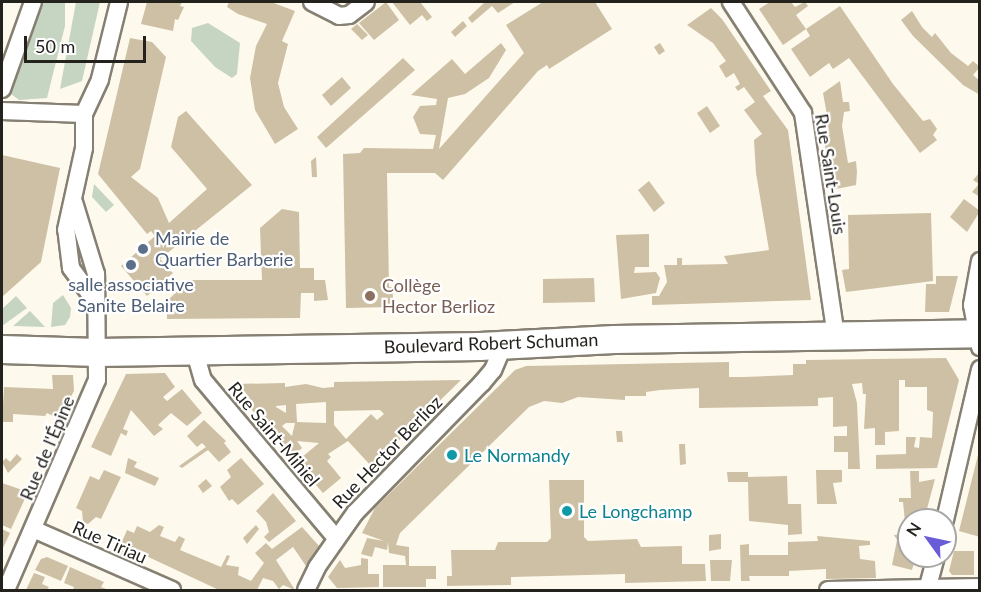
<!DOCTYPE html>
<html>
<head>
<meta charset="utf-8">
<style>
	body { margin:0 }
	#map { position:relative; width:981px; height:592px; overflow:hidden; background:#fef9ed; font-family:Lato,sans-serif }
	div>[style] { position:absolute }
	.green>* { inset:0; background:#c5d5c1 }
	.building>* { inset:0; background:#cdc0a4 }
	.roads { filter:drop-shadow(2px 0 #868073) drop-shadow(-2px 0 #868073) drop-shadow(0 2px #868073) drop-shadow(0 -2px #868073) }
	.minor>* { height:16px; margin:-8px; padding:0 8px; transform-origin:8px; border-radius:8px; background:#fff }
	.primary>* { height:27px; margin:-13.5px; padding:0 13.5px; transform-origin:13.5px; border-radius:13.5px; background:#fff }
	.dots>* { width:16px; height:16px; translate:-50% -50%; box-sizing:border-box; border:3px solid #fff; border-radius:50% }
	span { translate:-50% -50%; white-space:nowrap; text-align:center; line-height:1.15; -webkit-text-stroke:4.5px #fff; paint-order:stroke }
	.street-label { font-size:18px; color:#24221d }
	.service-label { font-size:18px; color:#4e5e75 }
	.left { translate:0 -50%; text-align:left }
	.education-label { font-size:18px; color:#785e54 }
	.culture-label { font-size:18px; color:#0d838f }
	.frame { position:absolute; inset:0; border:3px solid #24221d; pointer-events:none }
	.north { position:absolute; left:897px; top:508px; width:60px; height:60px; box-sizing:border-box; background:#fff; border:2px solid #a7a7a5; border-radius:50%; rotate:303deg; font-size:16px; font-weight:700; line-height:24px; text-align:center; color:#24221d }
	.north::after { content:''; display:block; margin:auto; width:21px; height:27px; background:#685dd7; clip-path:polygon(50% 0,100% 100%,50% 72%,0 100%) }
	.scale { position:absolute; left:24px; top:36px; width:122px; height:27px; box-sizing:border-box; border:3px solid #24221d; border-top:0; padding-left:8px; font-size:18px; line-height:21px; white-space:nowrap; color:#24221d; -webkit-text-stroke:4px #fff; paint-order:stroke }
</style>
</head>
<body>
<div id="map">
	<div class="green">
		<i style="clip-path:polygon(41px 2px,65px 2px,65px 26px,47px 98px,19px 100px,7px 91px)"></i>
		<i style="clip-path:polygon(76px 2px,100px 2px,82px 81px,60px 89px)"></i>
		<i style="clip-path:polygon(208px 23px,240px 43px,237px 74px,232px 78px,215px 67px,191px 41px,192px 28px)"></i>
		<i style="clip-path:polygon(94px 184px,114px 205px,106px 212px,92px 197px)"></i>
		<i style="clip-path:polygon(63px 295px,71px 308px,70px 317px,65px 325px,51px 327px,53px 303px)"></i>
		<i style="clip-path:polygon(16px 296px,27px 308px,2px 326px,2px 309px)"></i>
		<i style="clip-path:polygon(30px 311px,45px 327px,13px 326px)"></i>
	</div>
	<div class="building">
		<i style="clip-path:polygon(147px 2px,182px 2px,180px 6px,184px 7px,178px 20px,175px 19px,173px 31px,141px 24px)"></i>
		<i style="clip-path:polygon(229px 2px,271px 2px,295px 11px,282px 41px,288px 44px,278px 83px,284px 107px,298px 129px,275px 144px,255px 110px,250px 78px,256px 46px,267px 24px,238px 14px,227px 7px)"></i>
		<i style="clip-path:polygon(386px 2px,399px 20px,374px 40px,359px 23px)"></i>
		<i style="clip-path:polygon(392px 2px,420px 2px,432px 17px,427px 21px,422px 15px,410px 25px)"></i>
		<i style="clip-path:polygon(485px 2px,515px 2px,498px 13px,492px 6px,472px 23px,468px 18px)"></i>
		<i style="clip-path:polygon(543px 2px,595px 2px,612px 29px,549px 69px,547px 65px,538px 71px,443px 180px,435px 173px,387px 173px,389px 287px,392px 287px,394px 307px,346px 308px,343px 154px,360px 153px,364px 148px,433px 149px,436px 135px,420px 134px,413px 117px,420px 106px,436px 105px,437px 99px,411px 95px,452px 59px,465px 74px,501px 43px,506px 50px,489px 78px,465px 94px,448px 98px,439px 149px,524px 53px,506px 25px)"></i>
		<i style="clip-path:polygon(770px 2px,791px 2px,795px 7px,805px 2px,808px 6px,796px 15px,806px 29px,840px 6px,893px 84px,923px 121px,930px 119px,937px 129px,933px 135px,937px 140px,920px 153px,849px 58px,833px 69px,829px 63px,810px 77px,791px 49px,810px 36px,806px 29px,783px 45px,759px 9px)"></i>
		<i style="clip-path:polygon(711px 8px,722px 19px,771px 91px,763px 96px,788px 130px,811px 300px,652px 305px,652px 296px,659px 296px,667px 282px,664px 265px,677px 265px,677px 258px,682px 258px,682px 265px,728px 264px,724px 256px,769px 250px,756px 173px,754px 140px,762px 134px,744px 110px,755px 102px,744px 87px,738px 91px,735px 87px,740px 84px,734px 73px,726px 78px,719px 66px,726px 61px,713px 43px,687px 25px)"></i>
		<i style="clip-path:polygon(912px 11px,922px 27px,932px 37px,935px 33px,951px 53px,968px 66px,973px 61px,980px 67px,973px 75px,980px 81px,980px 95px,963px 85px,913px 36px,901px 20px)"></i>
		<i style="clip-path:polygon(463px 21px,467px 26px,455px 37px,451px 32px)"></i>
		<i style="clip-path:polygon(357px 24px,368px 35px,362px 40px,351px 29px)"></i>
		<i style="clip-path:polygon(130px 38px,152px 42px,166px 57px,140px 169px,131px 177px,158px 198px,169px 223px,207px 189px,171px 147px,178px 117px,186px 111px,252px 185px,160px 259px,173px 273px,147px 296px,121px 266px,155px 236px,151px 231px,147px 234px,98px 174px)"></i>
		<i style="clip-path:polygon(660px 43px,665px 51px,659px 55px,654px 47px)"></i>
		<i style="clip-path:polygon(403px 58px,415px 70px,326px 148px,317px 137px)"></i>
		<i style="clip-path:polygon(342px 77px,351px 88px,331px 106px,322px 95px)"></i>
		<i style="clip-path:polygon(840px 81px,843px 102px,849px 102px,850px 111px,844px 112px,842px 126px,848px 163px,856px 161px,857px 172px,856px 185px,831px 190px,821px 116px,827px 115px,823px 93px)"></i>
		<i style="clip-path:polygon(707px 106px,720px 126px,710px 133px,697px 113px)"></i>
		<i style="clip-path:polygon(2px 155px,60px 168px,41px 262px,2px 297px)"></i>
		<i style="clip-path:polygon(316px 157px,317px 177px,312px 177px,311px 161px)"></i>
		<i style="clip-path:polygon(980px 172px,980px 197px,972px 192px,979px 184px,973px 180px)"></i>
		<i style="clip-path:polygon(649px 181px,665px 203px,654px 212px,638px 190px)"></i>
		<i style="clip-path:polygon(964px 199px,980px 211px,967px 232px,950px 217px)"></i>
		<i style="clip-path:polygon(282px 209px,299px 212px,300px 268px,314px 268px,314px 280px,325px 280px,328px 300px,314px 301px,314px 293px,301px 293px,300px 318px,167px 319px,167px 301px,189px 280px,262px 280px,260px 228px)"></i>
		<i style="clip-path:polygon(931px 213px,933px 281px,846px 292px,842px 270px,849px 269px,848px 215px)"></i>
		<i style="clip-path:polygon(649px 234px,649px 267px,635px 267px,634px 273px,656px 272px,660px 278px,656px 293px,621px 299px,616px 235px)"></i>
		<i style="clip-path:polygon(936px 276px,958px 276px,949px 312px,925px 312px,926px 284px,936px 284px)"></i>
		<i style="clip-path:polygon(594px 278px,595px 302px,543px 303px,543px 279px)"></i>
		<i style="clip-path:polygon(946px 358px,959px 380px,937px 468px,876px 469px,876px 455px,906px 454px,906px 437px,916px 437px,914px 447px,919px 448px,920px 437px,932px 438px,933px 412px,927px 410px,927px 387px,905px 387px,905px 380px,899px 380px,899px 431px,885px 432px,885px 445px,875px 445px,875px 428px,864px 429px,866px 394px,863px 394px,862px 383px,852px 384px,857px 403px,860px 469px,848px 469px,848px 452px,834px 452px,834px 436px,847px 436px,847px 426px,833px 427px,833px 397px,818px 398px,818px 406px,699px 408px,699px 388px,660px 390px,646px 392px,646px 396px,625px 396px,625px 400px,578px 397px,562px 403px,544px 401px,529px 407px,400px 533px,396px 545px,409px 547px,409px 566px,436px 566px,436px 579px,426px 579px,426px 587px,383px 587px,383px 565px,406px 565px,405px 556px,389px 553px,388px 542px,387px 550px,375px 547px,372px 557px,361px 554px,367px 538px,384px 541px,362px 533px,375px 508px,515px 370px,526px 366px,729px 362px,729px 377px,744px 377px,793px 375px,793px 364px,806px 364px,806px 360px)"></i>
		<i style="clip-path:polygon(165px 373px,175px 387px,163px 397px,167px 401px,182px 389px,202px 413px,187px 426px,171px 413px,158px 425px,163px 429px,154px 436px,131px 410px,123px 429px,128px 431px,126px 436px,121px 433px,111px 456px,91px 447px,126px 374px)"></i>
		<i style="clip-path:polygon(52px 375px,73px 375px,74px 391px,59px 419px,47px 413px,45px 416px,13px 414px,13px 422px,2px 422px,4px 387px,53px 389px)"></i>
		<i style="clip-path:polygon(evenodd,461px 380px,372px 467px,348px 441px,328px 454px,331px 457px,327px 461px,341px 478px,323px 493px,296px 462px,319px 443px,297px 441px,302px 448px,292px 457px,234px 389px,236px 384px,285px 383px,285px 387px,306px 384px,323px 388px,334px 387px,334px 382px,461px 380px,326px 402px,326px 423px,297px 422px,296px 404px,326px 402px,461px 380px,286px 405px,286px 413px,276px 407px,276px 406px,286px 405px,461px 380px,380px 410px,384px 414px,377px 420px,371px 414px,346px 439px,334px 425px,334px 411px,380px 410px,461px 380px,286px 423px,295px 423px,292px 436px,282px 426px,286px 423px)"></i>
		<i style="clip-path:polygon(204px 420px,226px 441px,224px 443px,231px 452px,219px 462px,208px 450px,182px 468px,179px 466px,206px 447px,202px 443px,197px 447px,187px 436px)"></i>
		<i style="clip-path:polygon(616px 431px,622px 431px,623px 442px,617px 442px)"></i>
		<i style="clip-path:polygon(679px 444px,685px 444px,686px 464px,680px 465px)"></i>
		<i style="clip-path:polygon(979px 451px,980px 451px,980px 537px,959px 531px)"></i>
		<i style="clip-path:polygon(17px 454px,22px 459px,8px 473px,2px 462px,6px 458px,10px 462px)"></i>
		<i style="clip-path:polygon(128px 458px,137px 462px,134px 467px,159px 478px,155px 486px,125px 473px)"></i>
		<i style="clip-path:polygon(241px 458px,264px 484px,238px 505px,232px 499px,229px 501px,220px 487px,231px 477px,227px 470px)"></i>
		<i style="clip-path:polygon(104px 470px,121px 477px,101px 519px,96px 517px,88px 524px,83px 522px,82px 511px,76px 508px,90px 476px,99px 480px)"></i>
		<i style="clip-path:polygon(816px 470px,842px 470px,842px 482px,833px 483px,837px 504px,817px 504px)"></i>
		<i style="clip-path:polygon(910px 471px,919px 471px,919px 482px,935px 479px,924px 520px,909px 520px,909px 556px,916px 556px,912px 570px,892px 565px,897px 540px,894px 535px,903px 534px,905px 522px,903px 502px,899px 502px,899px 498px,911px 498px)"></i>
		<i style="clip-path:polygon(727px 472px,748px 472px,748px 477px,787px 476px,788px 504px,801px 504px,802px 534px,788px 535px,788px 525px,749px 521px,748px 482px,728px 482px)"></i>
		<i style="clip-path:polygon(206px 479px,212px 486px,203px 493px,198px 486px)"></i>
		<i style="clip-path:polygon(549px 480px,584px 480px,584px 537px,588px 541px,637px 539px,641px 547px,682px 546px,682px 564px,705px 564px,706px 581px,625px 583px,625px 574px,511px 577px,511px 585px,447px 586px,447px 576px,452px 576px,451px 550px,495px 550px,498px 542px,547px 542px,551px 538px)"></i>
		<i style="clip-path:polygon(2px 483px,28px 492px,11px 529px,2px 525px)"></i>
		<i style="clip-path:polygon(273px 493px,296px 521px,269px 542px,264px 537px,269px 532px,266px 522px,256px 511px)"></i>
		<i style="clip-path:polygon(159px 525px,164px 527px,160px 536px,175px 542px,179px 536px,185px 539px,180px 550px,221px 567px,227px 555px,230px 556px,226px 565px,239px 567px,238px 575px,251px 581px,264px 563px,255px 553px,266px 543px,272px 549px,302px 527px,319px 546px,306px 566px,293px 547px,276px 560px,295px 590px,283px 585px,279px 589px,273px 581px,263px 578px,257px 590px,219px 590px,127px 547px,123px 556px,117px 553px,127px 530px,134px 533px,137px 526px,150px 532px)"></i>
		<i style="clip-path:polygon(256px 525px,259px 529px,247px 544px,243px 538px)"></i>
		<i style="clip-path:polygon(2px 529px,10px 533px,2px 550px)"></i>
		<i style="clip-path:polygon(721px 534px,721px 549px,709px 551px,709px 535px)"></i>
		<i style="clip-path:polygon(817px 536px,870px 541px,870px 545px,859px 546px,860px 559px,875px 561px,876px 578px,826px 579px,826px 569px,789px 571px,789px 576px,749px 576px,750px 581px,741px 581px,740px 545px,749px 544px,749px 555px,788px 555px,788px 542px,818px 541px)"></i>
		<i style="clip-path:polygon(954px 551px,974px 551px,974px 575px,952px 575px,949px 571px)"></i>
		<i style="clip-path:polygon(47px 557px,68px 566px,61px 581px,35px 570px,41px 559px)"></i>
		<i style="clip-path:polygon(361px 558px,368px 559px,368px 574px,379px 574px,379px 587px,337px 588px,328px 577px,340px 560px,345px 568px,361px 565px)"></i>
		<i style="clip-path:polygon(710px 560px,732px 560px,730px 581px,711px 581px)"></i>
		<i style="clip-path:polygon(70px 567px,104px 582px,101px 587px,109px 590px,73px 590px,74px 587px,64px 583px)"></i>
		<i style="clip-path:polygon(34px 573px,45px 577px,42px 584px,49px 587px,47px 590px,26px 590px)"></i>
	</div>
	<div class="roads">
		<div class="minor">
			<i style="left:312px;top:2px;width:30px;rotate:27deg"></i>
			<i style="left:339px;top:16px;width:10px;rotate:-6deg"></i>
			<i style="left:349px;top:15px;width:21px;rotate:-37deg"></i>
			<i style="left:731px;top:2px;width:132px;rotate:57deg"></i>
			<i style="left:803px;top:113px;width:226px;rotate:81.6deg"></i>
			<i style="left:2px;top:89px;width:92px;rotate:-70.4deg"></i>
			<i style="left:2px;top:111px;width:82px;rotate:2.1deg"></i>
			<i style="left:980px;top:261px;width:45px;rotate:100.3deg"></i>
			<i style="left:972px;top:305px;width:43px;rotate:79.2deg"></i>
			<i style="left:95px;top:301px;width:41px;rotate:-126deg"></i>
			<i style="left:71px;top:268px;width:38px;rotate:-97deg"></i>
			<i style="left:66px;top:230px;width:84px;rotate:-77.6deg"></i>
			<i style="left:84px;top:148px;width:34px;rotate:-90deg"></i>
			<i style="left:84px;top:114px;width:38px;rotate:-65deg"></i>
			<i style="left:100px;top:79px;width:79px;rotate:-76.1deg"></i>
			<i style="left:194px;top:349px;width:32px;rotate:74deg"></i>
			<i style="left:203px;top:380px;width:207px;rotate:49.9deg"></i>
			<i style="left:945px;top:520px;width:155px;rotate:-76.9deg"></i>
			<i style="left:33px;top:529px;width:152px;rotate:23.7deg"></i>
			<i style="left:6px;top:590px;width:229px;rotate:-66.6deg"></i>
			<i style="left:97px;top:380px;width:106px;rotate:-90.5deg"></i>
			<i style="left:96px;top:274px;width:75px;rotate:-107deg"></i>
			<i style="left:306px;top:590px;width:25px;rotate:-64deg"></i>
			<i style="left:317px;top:567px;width:66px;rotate:-54.9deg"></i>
			<i style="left:355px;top:513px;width:182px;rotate:-45.7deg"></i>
			<i style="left:482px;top:383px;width:17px;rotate:-50deg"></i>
			<i style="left:493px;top:370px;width:26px;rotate:-67deg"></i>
			<i style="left:828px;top:590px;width:152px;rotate:-1.1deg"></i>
			<i style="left:927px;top:590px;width:35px;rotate:-75deg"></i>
		</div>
		<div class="primary">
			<i style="left:2px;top:349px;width:95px;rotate:1.8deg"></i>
			<i style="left:97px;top:352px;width:382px;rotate:-0.9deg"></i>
			<i style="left:479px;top:346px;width:135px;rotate:-3deg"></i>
			<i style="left:614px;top:339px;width:366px;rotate:-0.9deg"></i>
		</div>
	</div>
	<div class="dots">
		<i style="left:143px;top:249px;background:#5c6f8a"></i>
		<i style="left:131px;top:265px;background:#5c6f8a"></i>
		<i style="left:370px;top:296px;background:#8d6e63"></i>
		<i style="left:452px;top:455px;background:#0f9aa8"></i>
		<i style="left:567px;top:511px;background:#0f9aa8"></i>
	</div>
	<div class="street-label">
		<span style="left:831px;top:174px;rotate:81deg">Rue Saint-Louis</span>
		<span style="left:491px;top:343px;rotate:-2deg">Boulevard Robert Schuman</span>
		<span style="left:274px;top:434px;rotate:50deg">Rue Saint-Mihiel</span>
		<span style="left:47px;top:448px;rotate:-67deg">Rue de l'Épine</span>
		<span style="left:387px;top:452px;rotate:-46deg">Rue Hector Berlioz</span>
		<span style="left:110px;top:542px;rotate:24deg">Rue Tiriau</span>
	</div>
	<div class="service-label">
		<span class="left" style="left:155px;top:249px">Mairie de<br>Quartier Barberie</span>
		<span style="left:131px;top:295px">salle associative<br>Sanite Belaire</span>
	</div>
	<div class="education-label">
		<span class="left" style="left:382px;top:296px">Collège<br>Hector Berlioz</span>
	</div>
	<div class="culture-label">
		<span class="left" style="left:464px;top:455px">Le Normandy</span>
		<span class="left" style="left:579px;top:511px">Le Longchamp</span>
	</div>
	<div class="frame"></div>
	<div class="north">N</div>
	<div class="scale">50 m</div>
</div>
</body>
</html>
